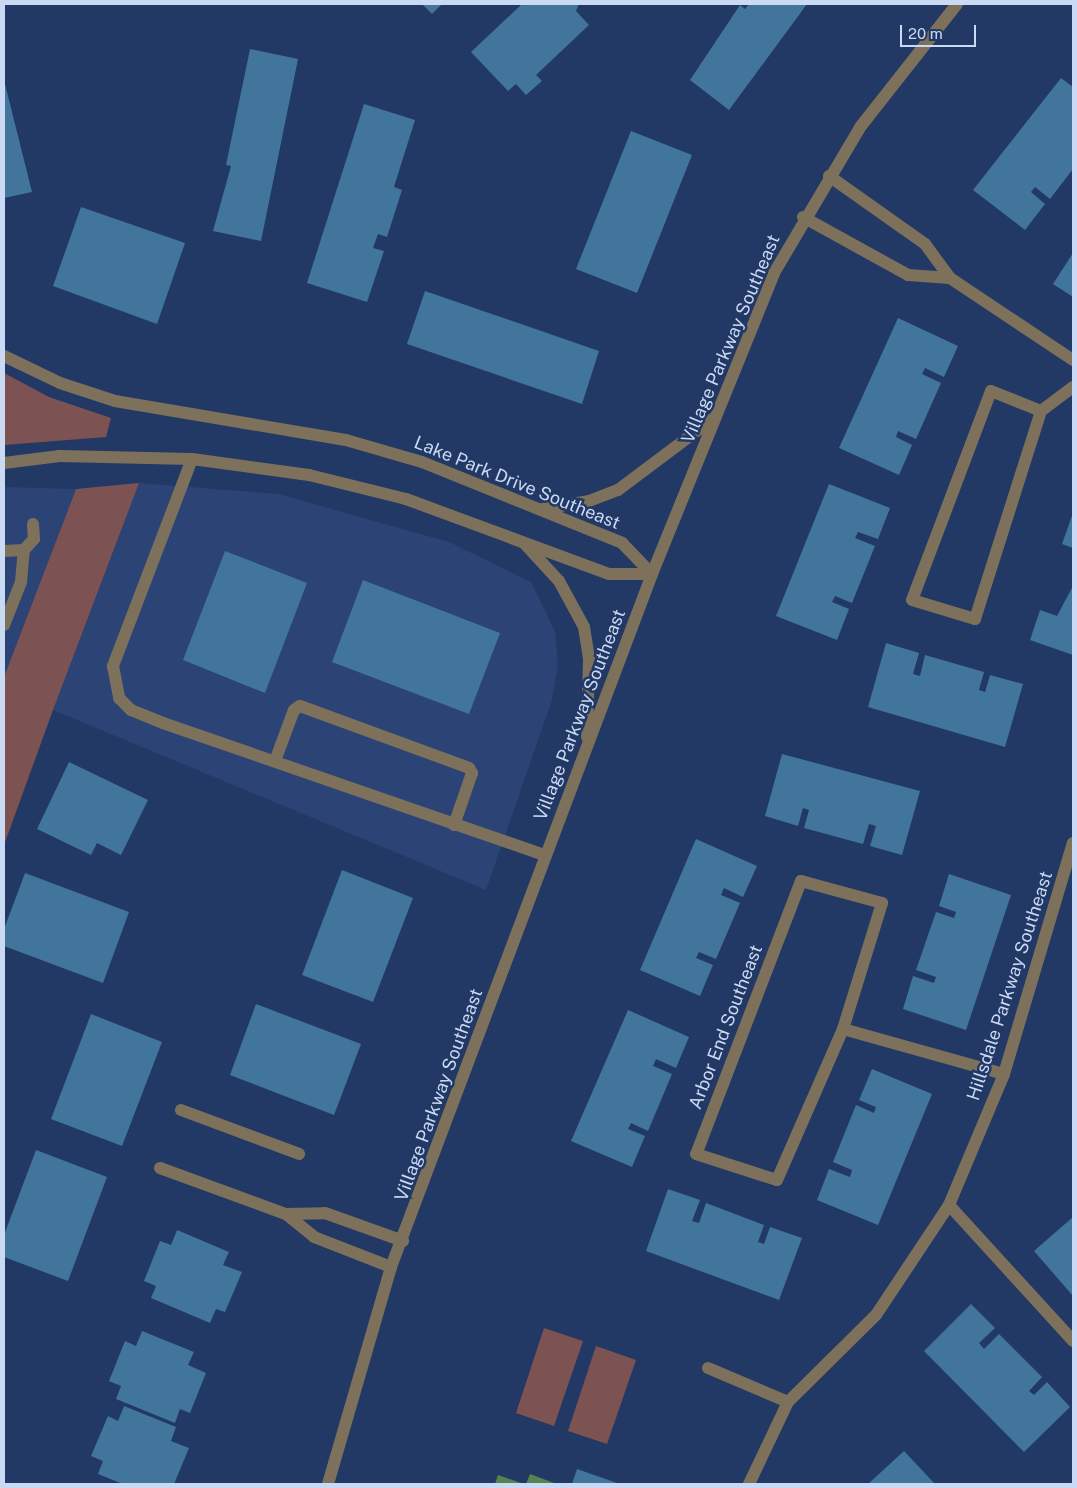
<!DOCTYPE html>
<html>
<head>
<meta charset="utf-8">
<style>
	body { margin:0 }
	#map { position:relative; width:1077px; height:1488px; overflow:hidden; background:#223965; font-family:"Public Sans",sans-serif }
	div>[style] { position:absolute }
	.built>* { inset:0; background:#2b4475 }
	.green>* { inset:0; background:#7c5352 }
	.water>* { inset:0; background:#568451 }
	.building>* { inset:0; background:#41759b }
	.minor>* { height:12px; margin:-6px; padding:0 6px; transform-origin:6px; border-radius:6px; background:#7e715b }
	span { translate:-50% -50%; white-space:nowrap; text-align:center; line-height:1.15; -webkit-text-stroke:5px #223965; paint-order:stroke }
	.street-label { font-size:18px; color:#cad9f4 }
	.frame { position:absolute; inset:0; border:5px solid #cad9f4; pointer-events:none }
	.scale { position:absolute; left:900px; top:25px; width:76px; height:22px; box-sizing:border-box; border:2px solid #cad9f4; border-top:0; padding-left:6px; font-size:15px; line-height:18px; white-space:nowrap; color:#cad9f4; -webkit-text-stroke:4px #223965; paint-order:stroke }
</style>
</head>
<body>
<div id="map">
	<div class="built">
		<i style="clip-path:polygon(139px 483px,278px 494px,449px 542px,531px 582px,555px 631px,558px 666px,552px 700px,486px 890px,53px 710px)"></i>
		<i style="clip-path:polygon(4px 487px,76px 489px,4px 677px)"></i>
	</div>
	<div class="green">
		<i style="clip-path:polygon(4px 373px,49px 397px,111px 418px,106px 437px,4px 445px)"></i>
		<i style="clip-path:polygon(139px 483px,53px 710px,4px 845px,4px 677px,76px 489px)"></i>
		<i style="clip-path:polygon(544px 1328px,583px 1341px,554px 1426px,516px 1413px)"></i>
		<i style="clip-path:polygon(596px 1346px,636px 1360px,607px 1444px,568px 1431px)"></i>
	</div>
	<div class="water">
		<i style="clip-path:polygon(530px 1474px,554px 1483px,554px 1484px,526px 1484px)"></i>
		<i style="clip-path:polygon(498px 1475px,524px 1484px,495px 1484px)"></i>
	</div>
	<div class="building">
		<i style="clip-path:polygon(422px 4px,442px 4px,432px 14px)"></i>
		<i style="clip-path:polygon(522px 4px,579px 4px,576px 11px,589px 25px,536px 75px,542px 81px,526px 95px,516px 84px,508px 91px,471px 52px)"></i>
		<i style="clip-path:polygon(749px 4px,807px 4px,729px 110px,690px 80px,740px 5px,745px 9px)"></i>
		<i style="clip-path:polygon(250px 49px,298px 59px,261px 241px,213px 231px,231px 166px,226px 165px)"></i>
		<i style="clip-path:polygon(1061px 78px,1073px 87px,1073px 169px,1050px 199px,1035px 187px,1031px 192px,1045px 204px,1025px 230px,973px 190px)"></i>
		<i style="clip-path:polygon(4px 80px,32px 192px,4px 198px)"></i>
		<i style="clip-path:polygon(364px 104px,415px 120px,394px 187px,402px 190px,387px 237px,378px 234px,373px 248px,384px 251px,367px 302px,307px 283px)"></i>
		<i style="clip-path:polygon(631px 131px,692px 155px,637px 293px,576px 269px)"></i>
		<i style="clip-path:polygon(81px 207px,185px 243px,157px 324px,53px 286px)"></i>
		<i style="clip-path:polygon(1073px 253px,1073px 297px,1053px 284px)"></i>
		<i style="clip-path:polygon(425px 291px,599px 351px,582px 404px,407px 344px)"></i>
		<i style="clip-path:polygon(898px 318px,958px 346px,944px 377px,925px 368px,922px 374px,941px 383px,916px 439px,898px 431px,896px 437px,912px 445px,899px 475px,839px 448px)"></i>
		<i style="clip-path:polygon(829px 484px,890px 508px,878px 539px,858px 532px,855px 538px,875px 546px,852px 603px,835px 596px,832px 602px,849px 609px,837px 640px,776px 616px)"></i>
		<i style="clip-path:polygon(1073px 513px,1073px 548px,1062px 544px)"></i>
		<i style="clip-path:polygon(225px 551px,307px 583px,265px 693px,183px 660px)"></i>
		<i style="clip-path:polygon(363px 580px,500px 633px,469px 714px,332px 662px)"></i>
		<i style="clip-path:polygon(1073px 586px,1073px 655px,1030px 640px,1040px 610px,1057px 616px)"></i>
		<i style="clip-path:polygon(886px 643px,919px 653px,913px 674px,920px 676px,925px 655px,984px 672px,979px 690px,985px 692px,990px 675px,1023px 684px,1005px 747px,868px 707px)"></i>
		<i style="clip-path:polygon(782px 754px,920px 791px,902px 855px,870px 846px,876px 826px,869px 824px,863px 844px,804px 828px,809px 810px,803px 808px,798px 826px,765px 816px)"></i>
		<i style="clip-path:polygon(69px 762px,148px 800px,121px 855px,97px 843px,91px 855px,37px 829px)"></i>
		<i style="clip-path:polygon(696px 839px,757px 866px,743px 897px,724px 888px,721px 895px,740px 903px,716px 959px,699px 952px,696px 958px,713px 965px,700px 996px,640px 970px)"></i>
		<i style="clip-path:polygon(342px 870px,413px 898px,373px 1002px,302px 975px)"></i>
		<i style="clip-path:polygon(25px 873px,129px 912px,103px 983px,4px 946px,4px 929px)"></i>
		<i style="clip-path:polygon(949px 874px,1011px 895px,966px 1030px,903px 1009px,913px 976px,934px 983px,936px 977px,916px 970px,936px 912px,954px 918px,956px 912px,939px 906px)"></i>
		<i style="clip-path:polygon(256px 1004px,361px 1044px,334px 1115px,230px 1075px)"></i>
		<i style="clip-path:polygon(628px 1010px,689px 1037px,676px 1068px,656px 1059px,653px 1066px,672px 1074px,648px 1131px,631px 1123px,628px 1129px,645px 1136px,632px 1167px,571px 1141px)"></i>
		<i style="clip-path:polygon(91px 1014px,162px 1042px,122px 1146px,51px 1119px)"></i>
		<i style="clip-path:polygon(872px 1069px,932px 1094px,878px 1225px,817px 1200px,829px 1169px,850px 1177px,852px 1170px,833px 1162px,856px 1105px,874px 1113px,876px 1107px,859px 1100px)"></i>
		<i style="clip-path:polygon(36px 1150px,107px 1177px,68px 1281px,4px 1257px,4px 1235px)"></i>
		<i style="clip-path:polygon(668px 1189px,700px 1200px,692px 1221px,699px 1223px,706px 1203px,764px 1225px,758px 1242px,764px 1244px,770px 1227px,802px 1238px,779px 1300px,646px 1251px)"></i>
		<i style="clip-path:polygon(1073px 1217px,1073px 1296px,1034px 1251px)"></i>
		<i style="clip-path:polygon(177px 1230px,229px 1252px,223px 1265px,242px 1272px,225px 1312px,216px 1309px,210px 1323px,151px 1298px,156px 1286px,144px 1281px,160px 1241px,171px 1245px)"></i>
		<i style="clip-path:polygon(971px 1304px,995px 1328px,979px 1343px,984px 1349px,999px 1334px,1042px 1377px,1029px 1391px,1034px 1395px,1047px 1382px,1070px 1407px,1024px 1452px,924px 1351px)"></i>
		<i style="clip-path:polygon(142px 1331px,194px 1352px,188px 1365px,206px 1373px,190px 1413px,180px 1409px,175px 1423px,116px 1399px,121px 1386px,109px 1381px,125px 1341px,136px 1346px)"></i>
		<i style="clip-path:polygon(124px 1406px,176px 1427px,171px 1441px,189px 1448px,174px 1484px,123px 1484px,98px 1474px,103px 1461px,91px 1456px,108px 1416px,118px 1421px)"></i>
		<i style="clip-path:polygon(904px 1451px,935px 1484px,868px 1484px)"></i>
		<i style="clip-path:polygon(577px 1469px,620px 1484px,572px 1484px)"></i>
	</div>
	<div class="minor">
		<i style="left:829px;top:176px;width:118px;rotate:35.3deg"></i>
		<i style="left:925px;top:244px;width:42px;rotate:53.7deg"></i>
		<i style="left:950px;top:278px;width:148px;rotate:33.7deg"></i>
		<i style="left:803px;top:217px;width:120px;rotate:28.9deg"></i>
		<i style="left:908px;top:275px;width:42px;rotate:4.1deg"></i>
		<i style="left:4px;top:356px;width:62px;rotate:25.7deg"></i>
		<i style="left:60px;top:383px;width:58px;rotate:18.1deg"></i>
		<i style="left:115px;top:401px;width:234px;rotate:9.6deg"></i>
		<i style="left:346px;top:440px;width:79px;rotate:16.1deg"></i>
		<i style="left:422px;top:462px;width:216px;rotate:22deg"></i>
		<i style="left:622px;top:543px;width:43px;rotate:45.9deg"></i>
		<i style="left:1041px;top:411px;width:54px;rotate:-158.2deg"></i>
		<i style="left:991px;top:391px;width:223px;rotate:110.7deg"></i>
		<i style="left:912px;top:600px;width:66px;rotate:16.8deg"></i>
		<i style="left:975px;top:619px;width:218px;rotate:-72.4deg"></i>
		<i style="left:1041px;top:411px;width:40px;rotate:-37deg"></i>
		<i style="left:192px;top:459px;width:222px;rotate:110.9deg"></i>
		<i style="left:113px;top:666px;width:33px;rotate:79deg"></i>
		<i style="left:119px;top:698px;width:17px;rotate:45deg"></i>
		<i style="left:131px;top:710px;width:35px;rotate:22deg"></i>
		<i style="left:163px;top:723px;width:405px;rotate:19.1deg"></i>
		<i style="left:4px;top:463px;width:56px;rotate:-7.1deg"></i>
		<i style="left:60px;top:456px;width:132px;rotate:1.3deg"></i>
		<i style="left:192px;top:459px;width:118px;rotate:7.8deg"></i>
		<i style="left:309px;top:475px;width:100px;rotate:13.9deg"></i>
		<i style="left:406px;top:499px;width:216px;rotate:20.3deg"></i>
		<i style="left:609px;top:574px;width:43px"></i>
		<i style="left:543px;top:509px;width:47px;rotate:-9.9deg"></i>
		<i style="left:589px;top:501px;width:31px;rotate:-21deg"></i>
		<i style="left:618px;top:490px;width:120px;rotate:-36.9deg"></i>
		<i style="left:524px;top:543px;width:52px;rotate:47.4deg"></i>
		<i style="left:559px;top:581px;width:52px;rotate:61.5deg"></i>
		<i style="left:584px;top:627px;width:32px;rotate:81deg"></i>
		<i style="left:589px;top:659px;width:78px;rotate:91.5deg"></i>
		<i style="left:4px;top:551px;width:20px;rotate:-3deg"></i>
		<i style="left:24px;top:550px;width:15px;rotate:-48deg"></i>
		<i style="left:34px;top:539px;width:15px;rotate:-94deg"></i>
		<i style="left:4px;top:625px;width:46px;rotate:-68.4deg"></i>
		<i style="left:21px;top:582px;width:32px;rotate:-85deg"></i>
		<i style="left:275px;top:761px;width:54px;rotate:-69.6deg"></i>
		<i style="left:294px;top:710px;width:7px;rotate:-34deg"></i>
		<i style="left:300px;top:706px;width:180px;rotate:20.1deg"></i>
		<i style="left:469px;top:768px;width:6px;rotate:59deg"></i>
		<i style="left:472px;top:773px;width:55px;rotate:109.1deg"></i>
		<i style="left:843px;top:1029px;width:132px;rotate:-72.8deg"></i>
		<i style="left:882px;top:903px;width:84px;rotate:-164.8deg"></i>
		<i style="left:801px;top:881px;width:292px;rotate:111deg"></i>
		<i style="left:696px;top:1154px;width:85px;rotate:17.8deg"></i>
		<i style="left:777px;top:1180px;width:165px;rotate:-66.4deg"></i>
		<i style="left:843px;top:1029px;width:167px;rotate:15.6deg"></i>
		<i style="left:181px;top:1110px;width:126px;rotate:20.4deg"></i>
		<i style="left:160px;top:1168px;width:134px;rotate:20.1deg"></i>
		<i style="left:286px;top:1214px;width:36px;rotate:39deg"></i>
		<i style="left:314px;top:1237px;width:83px;rotate:21.3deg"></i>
		<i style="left:949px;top:1205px;width:184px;rotate:47.6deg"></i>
		<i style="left:286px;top:1214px;width:39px;rotate:-1deg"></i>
		<i style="left:325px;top:1213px;width:83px;rotate:19.7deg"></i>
		<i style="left:708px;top:1368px;width:87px;rotate:23deg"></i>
		<i style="left:328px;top:1484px;width:226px;rotate:-73.8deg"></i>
		<i style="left:391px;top:1267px;width:741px;rotate:-69.36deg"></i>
		<i style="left:652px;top:574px;width:325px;rotate:-67.9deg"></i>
		<i style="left:774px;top:273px;width:171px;rotate:-59.4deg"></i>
		<i style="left:861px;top:126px;width:155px;rotate:-51.8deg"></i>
		<i style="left:749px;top:1484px;width:91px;rotate:-64.6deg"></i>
		<i style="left:788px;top:1402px;width:124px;rotate:-44.7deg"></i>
		<i style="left:876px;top:1315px;width:132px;rotate:-56.4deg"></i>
		<i style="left:949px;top:1205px;width:142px;rotate:-67.2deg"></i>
		<i style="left:1004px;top:1074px;width:241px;rotate:-73.4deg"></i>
	</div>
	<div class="street-label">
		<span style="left:731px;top:339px;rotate:-67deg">Village Parkway Southeast</span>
		<span style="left:517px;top:483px;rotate:22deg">Lake Park Drive Southeast</span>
		<span style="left:580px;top:715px;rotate:-69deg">Village Parkway Southeast</span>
		<span style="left:1010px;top:986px;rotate:-72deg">Hillsdale Parkway Southeast</span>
		<span style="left:726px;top:1027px;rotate:-69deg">Arbor End Southeast</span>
		<span style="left:439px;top:1095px;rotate:-70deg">Village Parkway Southeast</span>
	</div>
	<div class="frame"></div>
	<div class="scale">20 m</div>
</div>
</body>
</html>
